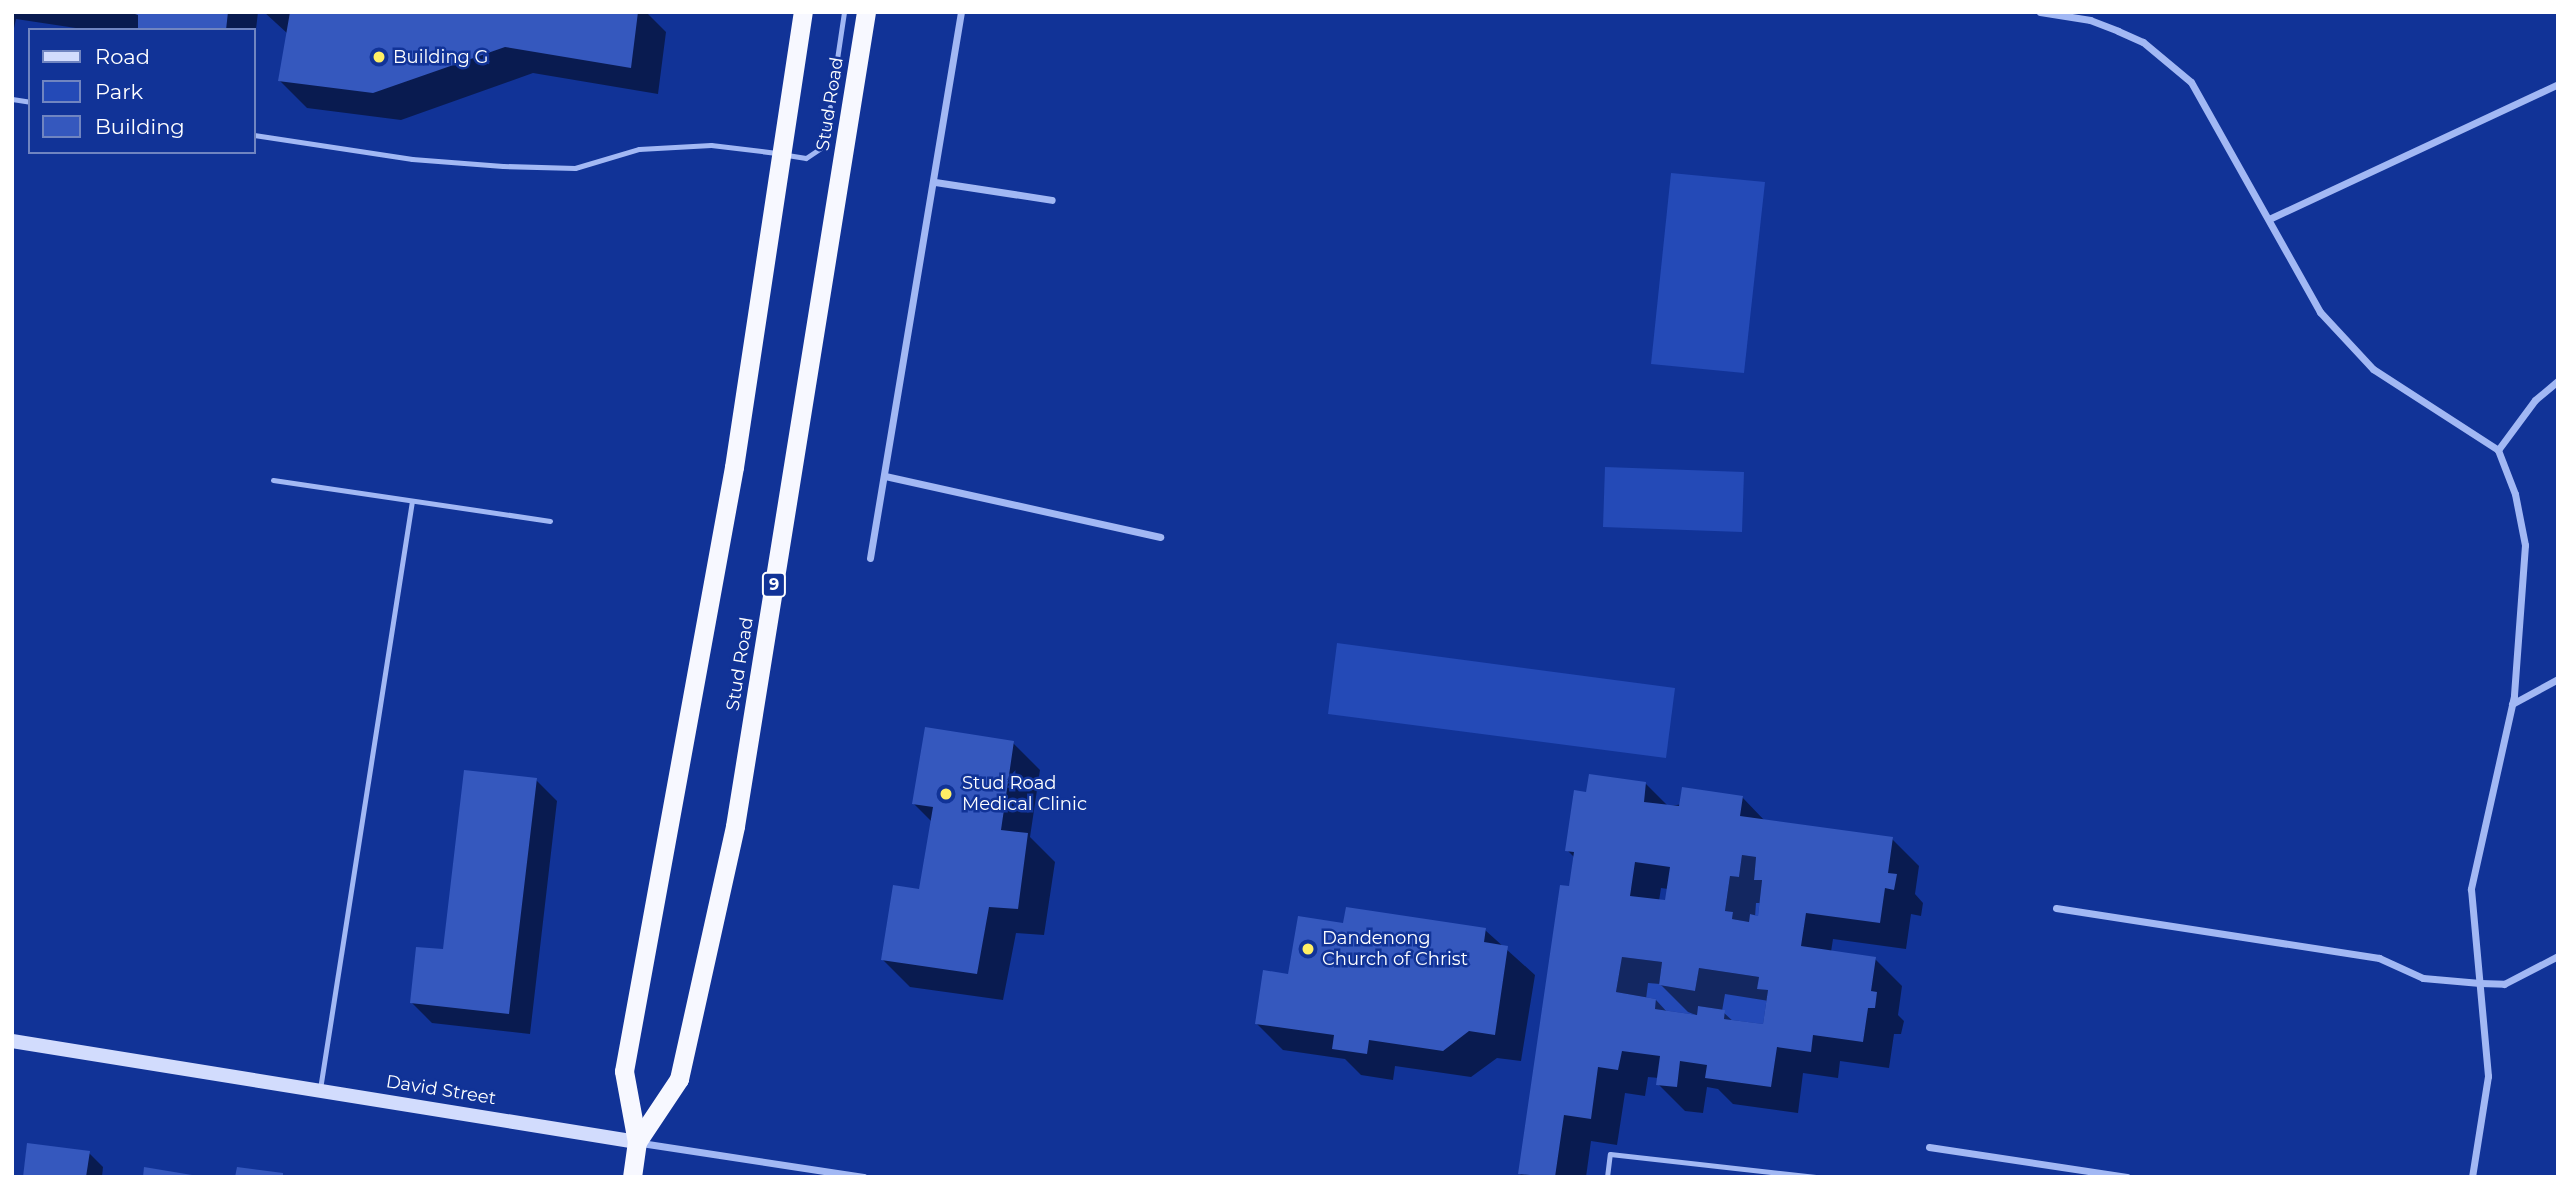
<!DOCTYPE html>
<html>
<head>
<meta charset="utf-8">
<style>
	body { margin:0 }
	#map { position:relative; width:2570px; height:1189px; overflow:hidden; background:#113397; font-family:Montserrat,sans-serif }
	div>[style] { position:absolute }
	.green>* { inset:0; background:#244ab7 }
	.shadow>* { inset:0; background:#0007 }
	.building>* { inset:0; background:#3558be }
	.service>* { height:5px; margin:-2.5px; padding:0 2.5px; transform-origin:2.5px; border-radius:2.5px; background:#a2b8f4 }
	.minor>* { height:7px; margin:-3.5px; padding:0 3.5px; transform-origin:3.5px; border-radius:3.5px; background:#a2b8f4 }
	.secondary>* { height:14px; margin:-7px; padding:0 7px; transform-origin:7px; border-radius:7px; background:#d2dcfd }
	.trunk>* { height:19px; margin:-9.5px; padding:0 9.5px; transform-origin:9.5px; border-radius:9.5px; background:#f7f8ff }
	.dots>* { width:19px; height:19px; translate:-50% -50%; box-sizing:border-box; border:4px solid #113397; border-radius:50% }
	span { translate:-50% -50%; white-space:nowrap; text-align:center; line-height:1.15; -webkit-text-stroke:5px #113397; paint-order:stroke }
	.shield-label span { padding:2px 5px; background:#113397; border:2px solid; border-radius:5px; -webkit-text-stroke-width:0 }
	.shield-label { font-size:16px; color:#fff; font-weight:700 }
	.poi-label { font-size:18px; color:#fff }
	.left { translate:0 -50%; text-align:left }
	.street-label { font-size:18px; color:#fff }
	.frame { position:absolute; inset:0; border:14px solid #fff; pointer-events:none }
	.legend { position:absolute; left:28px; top:28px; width:228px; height:126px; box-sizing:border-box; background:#113397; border:2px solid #7085c1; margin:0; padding:9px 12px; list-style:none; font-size:21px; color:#fff }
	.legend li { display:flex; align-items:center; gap:14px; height:35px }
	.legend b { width:35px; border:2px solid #7085c1 }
</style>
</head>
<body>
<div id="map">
	<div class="green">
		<i style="clip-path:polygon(1671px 173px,1765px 182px,1744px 373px,1651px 364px)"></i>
		<i style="clip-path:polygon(1605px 467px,1744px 472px,1742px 532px,1603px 527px)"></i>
		<i style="clip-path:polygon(1337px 643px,1675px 688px,1666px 758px,1328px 714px)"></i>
		<i style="clip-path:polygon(1742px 855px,1756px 857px,1754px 879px,1762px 880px,1758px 916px,1750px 914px,1749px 922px,1732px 919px,1733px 912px,1725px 911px,1730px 876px,1739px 877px)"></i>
		<i style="clip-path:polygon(1622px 957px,1662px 962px,1659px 985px,1695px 991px,1699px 968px,1759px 977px,1758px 988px,1768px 990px,1763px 1024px,1724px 1019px,1724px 1010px,1698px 1006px,1697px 1015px,1655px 1009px,1656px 999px,1616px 992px)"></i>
	</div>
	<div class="shadow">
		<i style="clip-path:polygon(12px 12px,258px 12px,254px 47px,254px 30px,89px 30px,16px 19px,13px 33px)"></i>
		<i style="clip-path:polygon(264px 12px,646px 12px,666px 32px,658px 94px,533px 73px,401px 120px,307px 108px,280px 81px,288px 34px)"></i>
		<i style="clip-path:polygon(1013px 743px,1040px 770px,1030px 837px,1055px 862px,1044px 935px,1016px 933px,1003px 1000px,910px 987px,883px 960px,920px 891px,932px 822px,914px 804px)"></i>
		<i style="clip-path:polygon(536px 780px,557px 801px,530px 1034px,432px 1023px,411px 1002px,444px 951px)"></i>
		<i style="clip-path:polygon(evenodd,1646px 784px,1668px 806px,1742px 797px,1765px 821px,1892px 839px,1919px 866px,1915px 894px,1923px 903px,1921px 916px,1911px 914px,1906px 949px,1833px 939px,1831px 952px,1875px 959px,1902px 986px,1898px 1015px,1904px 1021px,1901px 1034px,1894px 1034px,1889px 1068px,1840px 1061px,1838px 1078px,1803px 1073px,1798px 1113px,1733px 1104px,1718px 1089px,1707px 1087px,1703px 1113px,1685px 1111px,1658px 1084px,1659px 1078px,1648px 1077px,1645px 1096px,1625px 1093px,1617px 1145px,1591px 1141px,1586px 1177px,1523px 1177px,1520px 1174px,1575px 858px,1567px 850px,1588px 794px,1646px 784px,1661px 888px,1668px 889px,1667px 902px,1659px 901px,1661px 888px,1646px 784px,1756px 903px,1761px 903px,1759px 918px,1755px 917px,1756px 903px,1646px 784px,1648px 983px,1660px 984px,1688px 1012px,1701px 1017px,1668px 1013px,1656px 1000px,1646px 999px,1648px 983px,1646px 784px,1725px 994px,1769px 1001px,1765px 1026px,1735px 1023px,1722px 1011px,1725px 994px)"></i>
		<i style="clip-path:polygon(1345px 925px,1485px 930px,1535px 975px,1521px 1061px,1497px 1058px,1471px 1077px,1395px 1066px,1393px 1080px,1361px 1075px,1345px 1059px,1283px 1050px,1256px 1023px,1290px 976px)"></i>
		<i style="clip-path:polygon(89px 1153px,103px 1167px,102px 1177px,25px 1177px)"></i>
	</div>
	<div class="building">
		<i style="clip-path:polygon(129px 12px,228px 12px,226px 30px,138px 29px,138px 15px)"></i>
		<i style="clip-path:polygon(290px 12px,638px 12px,631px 68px,505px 47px,373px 93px,278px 81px)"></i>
		<i style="clip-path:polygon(925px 727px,1014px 741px,1001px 830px,1028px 833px,1018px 909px,989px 907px,977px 974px,881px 960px,893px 885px,919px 889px,933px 807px,912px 804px)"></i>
		<i style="clip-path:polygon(464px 770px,537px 778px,509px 1014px,410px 1003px,416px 947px,443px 949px)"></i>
		<i style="clip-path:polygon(evenodd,1589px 774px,1646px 782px,1644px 802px,1679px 806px,1682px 787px,1743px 796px,1740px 816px,1893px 837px,1888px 873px,1897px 874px,1894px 890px,1885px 888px,1880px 923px,1806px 913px,1801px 946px,1876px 957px,1871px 991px,1877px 992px,1875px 1008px,1868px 1008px,1863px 1042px,1813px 1035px,1811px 1052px,1777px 1047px,1771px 1087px,1705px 1078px,1707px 1065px,1680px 1061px,1677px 1087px,1656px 1085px,1660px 1056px,1622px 1051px,1618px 1070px,1598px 1067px,1591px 1119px,1564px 1115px,1555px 1177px,1518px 1174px,1560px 885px,1569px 886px,1574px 852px,1565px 851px,1574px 790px,1586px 792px,1589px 774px,1742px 855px,1756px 857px,1754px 880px,1762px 880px,1758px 916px,1750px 914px,1749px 922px,1732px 919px,1733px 912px,1725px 911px,1730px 876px,1739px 877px,1742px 855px,1589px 774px,1635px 862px,1670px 867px,1665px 900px,1630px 896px,1635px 862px,1589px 774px,1622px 957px,1662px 962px,1659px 985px,1695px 991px,1699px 968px,1759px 977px,1757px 989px,1768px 990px,1763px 1024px,1724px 1019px,1725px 1010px,1698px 1006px,1697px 1015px,1655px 1009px,1656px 999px,1616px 992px,1622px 957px)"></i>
		<i style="clip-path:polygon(1346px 907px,1486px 928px,1484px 942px,1508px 946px,1495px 1035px,1469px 1031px,1443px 1051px,1369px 1040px,1367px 1054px,1332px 1049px,1334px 1035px,1255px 1024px,1263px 970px,1288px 974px,1298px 916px,1343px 923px)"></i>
		<i style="clip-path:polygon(27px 1143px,90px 1151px,86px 1177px,23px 1177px)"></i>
		<i style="clip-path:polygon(144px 1167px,192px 1175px,192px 1177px,143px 1177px)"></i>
		<i style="clip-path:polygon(237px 1167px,283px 1173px,283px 1177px,235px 1177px)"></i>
	</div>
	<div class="service">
		<i style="left:12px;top:99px;width:18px;rotate:9deg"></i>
		<i style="left:254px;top:135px;width:160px;rotate:8.6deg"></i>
		<i style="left:412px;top:159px;width:91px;rotate:4.4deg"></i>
		<i style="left:503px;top:166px;width:72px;rotate:1.6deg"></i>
		<i style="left:575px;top:168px;width:67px;rotate:-16.5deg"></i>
		<i style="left:639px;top:149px;width:72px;rotate:-3.2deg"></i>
		<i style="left:711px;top:145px;width:66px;rotate:6.9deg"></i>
		<i style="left:787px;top:155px;width:19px;rotate:9deg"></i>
		<i style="left:806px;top:158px;width:22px;rotate:-34deg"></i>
		<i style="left:824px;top:146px;width:135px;rotate:-81.5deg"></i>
		<i style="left:273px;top:480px;width:280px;rotate:8.4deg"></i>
		<i style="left:320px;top:1089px;width:595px;rotate:-81.11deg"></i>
		<i style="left:1607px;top:1177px;width:23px;rotate:-83deg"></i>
		<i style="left:1610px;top:1154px;width:207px;rotate:6.4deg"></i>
	</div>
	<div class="minor">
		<i style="left:2040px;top:12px;width:51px;rotate:9.1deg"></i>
		<i style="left:2090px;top:20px;width:30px;rotate:21deg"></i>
		<i style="left:2118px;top:31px;width:27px;rotate:24deg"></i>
		<i style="left:2143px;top:42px;width:62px;rotate:39.8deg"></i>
		<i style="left:2191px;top:82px;width:264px;rotate:60.7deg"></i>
		<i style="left:2320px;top:312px;width:78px;rotate:47.1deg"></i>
		<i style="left:2373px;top:369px;width:149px;rotate:32.9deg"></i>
		<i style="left:2498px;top:450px;width:47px;rotate:68.9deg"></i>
		<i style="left:2515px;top:494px;width:52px;rotate:78.9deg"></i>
		<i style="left:2525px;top:545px;width:151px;rotate:94.2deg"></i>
		<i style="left:2514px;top:696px;width:198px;rotate:102.6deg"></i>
		<i style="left:2471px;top:889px;width:188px;rotate:84.8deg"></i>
		<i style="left:2488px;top:1076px;width:102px;rotate:99deg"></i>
		<i style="left:935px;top:182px;width:118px;rotate:8.7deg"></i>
		<i style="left:2269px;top:219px;width:319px;rotate:-25deg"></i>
		<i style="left:2498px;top:450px;width:62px;rotate:-53.5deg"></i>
		<i style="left:2535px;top:400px;width:30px;rotate:-40deg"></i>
		<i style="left:885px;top:476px;width:282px;rotate:12.5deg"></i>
		<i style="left:870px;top:558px;width:554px;rotate:-80.54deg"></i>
		<i style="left:2512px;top:704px;width:52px;rotate:-28.5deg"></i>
		<i style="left:2056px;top:908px;width:327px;rotate:8.8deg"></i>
		<i style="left:2379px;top:958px;width:48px;rotate:24.4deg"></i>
		<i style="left:2423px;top:978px;width:57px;rotate:5deg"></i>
		<i style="left:2480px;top:983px;width:24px;rotate:2deg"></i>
		<i style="left:2504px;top:984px;width:61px;rotate:-27.4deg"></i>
		<i style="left:641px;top:1143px;width:225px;rotate:8.7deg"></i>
		<i style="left:1929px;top:1147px;width:200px;rotate:8.6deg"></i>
	</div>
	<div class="secondary">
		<i style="left:12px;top:1041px;width:633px;rotate:9.18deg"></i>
	</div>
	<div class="trunk">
		<i style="left:637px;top:1142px;width:76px;rotate:-56.3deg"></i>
		<i style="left:679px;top:1079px;width:259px;rotate:-77.5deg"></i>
		<i style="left:735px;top:826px;width:824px;rotate:-80.86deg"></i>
		<i style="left:632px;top:1177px;width:35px;rotate:-82deg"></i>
		<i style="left:637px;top:1142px;width:72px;rotate:-100.4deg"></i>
		<i style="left:624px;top:1071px;width:614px;rotate:-79.68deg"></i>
		<i style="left:734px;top:467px;width:460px;rotate:-81.4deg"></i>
	</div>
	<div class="dots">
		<i style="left:379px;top:57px;background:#ffef65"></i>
		<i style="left:946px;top:794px;background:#ffef65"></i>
		<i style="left:1308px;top:949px;background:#ffef65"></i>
	</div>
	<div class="shield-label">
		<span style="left:774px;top:585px">9</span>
	</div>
	<div class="poi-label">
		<span class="left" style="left:393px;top:57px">Building G</span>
		<span class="left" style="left:962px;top:794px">Stud Road<br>Medical Clinic</span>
		<span class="left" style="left:1322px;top:949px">Dandenong<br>Church of Christ</span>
	</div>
	<div class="street-label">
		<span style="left:830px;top:104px;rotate:-81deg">Stud Road</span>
		<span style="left:740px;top:664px;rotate:-81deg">Stud Road</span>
		<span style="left:441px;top:1090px;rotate:9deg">David Street</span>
	</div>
	<div class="frame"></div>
	<ul class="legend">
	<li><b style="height:9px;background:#d2dcfd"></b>Road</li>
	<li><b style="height:19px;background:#244ab7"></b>Park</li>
	<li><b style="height:19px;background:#3558be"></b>Building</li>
	</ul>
</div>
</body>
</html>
